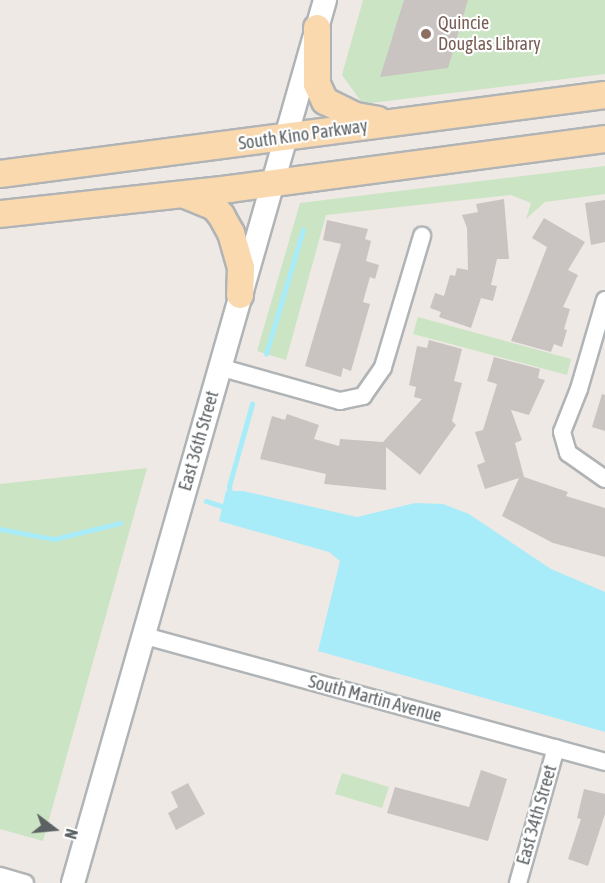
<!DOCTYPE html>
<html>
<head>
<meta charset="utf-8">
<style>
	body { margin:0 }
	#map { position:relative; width:605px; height:883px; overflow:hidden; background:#eee9e4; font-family:"Asap Condensed",sans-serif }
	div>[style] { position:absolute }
	.green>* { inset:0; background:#cbe4c3 }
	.water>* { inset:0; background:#a9ecf9 }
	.stream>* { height:4.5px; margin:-2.25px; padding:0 2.25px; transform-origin:2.25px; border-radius:2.25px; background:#a9ecf9 }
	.building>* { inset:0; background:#c9c4c2 }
	.roads { filter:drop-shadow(2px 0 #b0b4b6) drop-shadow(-2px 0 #b0b4b6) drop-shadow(0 2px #b0b4b6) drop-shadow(0 -2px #b0b4b6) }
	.minor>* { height:16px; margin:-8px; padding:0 8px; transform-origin:8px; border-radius:8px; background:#fff }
	.secondary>* { height:22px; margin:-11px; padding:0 11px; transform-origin:11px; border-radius:11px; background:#fff }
	.primary>* { height:26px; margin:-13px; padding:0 13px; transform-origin:13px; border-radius:13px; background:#fad9ae }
	.dots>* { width:16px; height:16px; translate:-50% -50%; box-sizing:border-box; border:3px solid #fff; border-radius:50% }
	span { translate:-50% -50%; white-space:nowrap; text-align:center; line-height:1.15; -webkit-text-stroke:4.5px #fff; paint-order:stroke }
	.education-label { font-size:18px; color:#785e54 }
	.left { translate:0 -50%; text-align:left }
	.street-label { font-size:18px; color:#5c6264 }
	.north { position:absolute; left:24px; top:799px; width:60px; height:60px; -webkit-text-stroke:4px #fff; paint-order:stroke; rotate:106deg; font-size:16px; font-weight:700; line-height:24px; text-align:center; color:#5c6264 }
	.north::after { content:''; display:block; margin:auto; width:21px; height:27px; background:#5c6264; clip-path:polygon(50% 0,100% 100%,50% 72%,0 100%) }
</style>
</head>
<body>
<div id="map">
	<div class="green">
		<i style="clip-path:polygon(363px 0,605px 0,605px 74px,363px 104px,342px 75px)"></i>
		<i style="clip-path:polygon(605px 166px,605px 194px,545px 202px,526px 219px,531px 203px,511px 195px,326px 215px,286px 360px,257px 351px,300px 203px)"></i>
		<i style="clip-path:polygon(418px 317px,571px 359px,567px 375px,413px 334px)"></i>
		<i style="clip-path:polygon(147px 468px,43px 841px,0 829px,0 484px)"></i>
		<i style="clip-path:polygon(342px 773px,389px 787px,382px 808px,335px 794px)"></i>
	</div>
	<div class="water">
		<i style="clip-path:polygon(226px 491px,243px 491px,357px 517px,415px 503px,443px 504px,469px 514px,551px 569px,605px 592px,605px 732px,318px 651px,340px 561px,329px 552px,219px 521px)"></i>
	</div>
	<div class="stream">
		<i style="left:266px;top:354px;width:129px;rotate:-73.4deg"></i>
		<i style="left:230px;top:497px;width:11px;rotate:-95deg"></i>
		<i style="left:229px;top:486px;width:85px;rotate:-74.3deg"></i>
		<i style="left:206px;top:501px;width:23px;rotate:18deg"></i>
		<i style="left:0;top:529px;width:55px;rotate:10.5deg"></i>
		<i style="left:54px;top:539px;width:68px;rotate:-13.6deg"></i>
	</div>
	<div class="building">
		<i style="clip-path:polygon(404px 0,468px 0,448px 68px,380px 77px)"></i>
		<i style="clip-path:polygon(504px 199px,509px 259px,497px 259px,491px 285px,497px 286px,493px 301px,481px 298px,471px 328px,439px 317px,441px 312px,430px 308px,435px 293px,444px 296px,450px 275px,455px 276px,457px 268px,468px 270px,467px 228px,462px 215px,478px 212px,476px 204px)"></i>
		<i style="clip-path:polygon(605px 200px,605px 242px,591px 245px,585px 203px)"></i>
		<i style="clip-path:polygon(544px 218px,585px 242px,568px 270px,578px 275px,563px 307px,570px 309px,564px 329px,567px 330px,562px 347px,554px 344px,551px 352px,511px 341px,547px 247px,532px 238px)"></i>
		<i style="clip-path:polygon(327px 220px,368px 229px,365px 239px,371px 241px,366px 261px,379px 265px,375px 279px,370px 277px,363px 302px,370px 304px,351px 371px,343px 368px,341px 377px,305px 366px,341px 244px,323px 240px)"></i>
		<i style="clip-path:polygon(429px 340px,462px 349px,454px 381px,462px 383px,452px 421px,456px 425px,420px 475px,386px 447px,386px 490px,324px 484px,326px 474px,260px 459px,272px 416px,285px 420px,287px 414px,319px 425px,314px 439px,339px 446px,340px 439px,383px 442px,422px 399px,414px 397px,416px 387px,409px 385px,417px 346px,427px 348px)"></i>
		<i style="clip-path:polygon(494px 357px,540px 369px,538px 378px,545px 380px,529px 415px,511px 410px,522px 440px,515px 443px,524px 477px,568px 492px,566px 496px,605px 508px,605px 557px,553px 543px,502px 516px,519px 478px,485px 489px,477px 465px,485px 462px,475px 432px,483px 430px,497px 384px,487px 381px)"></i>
		<i style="clip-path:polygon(602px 394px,605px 395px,605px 431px,592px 427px)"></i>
		<i style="clip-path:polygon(481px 770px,507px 779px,488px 841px,387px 813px,395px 787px,469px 807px)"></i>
		<i style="clip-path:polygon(188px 783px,205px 814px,176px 830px,168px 813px,178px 807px,171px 792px)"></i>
		<i style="clip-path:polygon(584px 789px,605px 794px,605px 814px,588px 866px,568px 859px,581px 819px,577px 818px)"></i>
	</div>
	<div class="roads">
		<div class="minor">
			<i style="left:605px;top:300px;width:93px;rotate:106.3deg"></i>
			<i style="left:579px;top:389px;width:46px;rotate:111.6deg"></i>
			<i style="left:562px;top:432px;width:22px;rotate:74deg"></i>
			<i style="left:568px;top:453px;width:45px;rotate:35.1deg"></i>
			<i style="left:219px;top:367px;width:126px;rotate:15.7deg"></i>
			<i style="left:340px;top:401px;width:24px;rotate:-12deg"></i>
			<i style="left:363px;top:396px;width:35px;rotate:-55deg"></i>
			<i style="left:383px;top:367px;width:137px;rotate:-73.4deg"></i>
			<i style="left:145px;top:636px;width:477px;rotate:15.3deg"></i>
			<i style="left:0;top:876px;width:26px;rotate:16deg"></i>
			<i style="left:518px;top:883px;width:140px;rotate:-74.3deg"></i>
		</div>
		<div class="secondary">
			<i style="left:73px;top:883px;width:918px;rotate:-74.07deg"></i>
		</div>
		<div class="primary">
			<i style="left:317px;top:28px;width:56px;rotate:90deg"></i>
			<i style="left:317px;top:84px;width:19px;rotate:65deg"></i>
			<i style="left:325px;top:101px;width:34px;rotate:26deg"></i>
			<i style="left:356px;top:116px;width:22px;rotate:10deg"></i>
			<i style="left:0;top:174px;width:610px;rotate:-7.44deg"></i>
			<i style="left:185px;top:195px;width:31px;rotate:22deg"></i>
			<i style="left:214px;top:207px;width:11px;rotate:49deg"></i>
			<i style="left:221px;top:215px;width:21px;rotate:61deg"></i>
			<i style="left:231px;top:233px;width:36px;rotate:74deg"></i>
			<i style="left:241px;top:268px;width:27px;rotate:92deg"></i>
			<i style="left:0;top:214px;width:231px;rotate:-6.2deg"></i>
			<i style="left:230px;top:189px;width:378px;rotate:-7.6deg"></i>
		</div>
	</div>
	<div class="dots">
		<i style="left:426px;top:34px;background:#8d6e63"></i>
	</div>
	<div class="education-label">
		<span class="left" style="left:438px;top:34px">Quincie<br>Douglas Library</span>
	</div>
	<div class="street-label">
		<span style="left:303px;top:135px;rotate:-8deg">South Kino Parkway</span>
		<span style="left:199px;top:441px;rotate:-74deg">East 36th Street</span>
		<span style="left:375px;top:699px;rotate:15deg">South Martin Avenue</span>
		<span style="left:537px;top:815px;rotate:-74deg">East 34th Street</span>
	</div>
	<div class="north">N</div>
</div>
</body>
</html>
